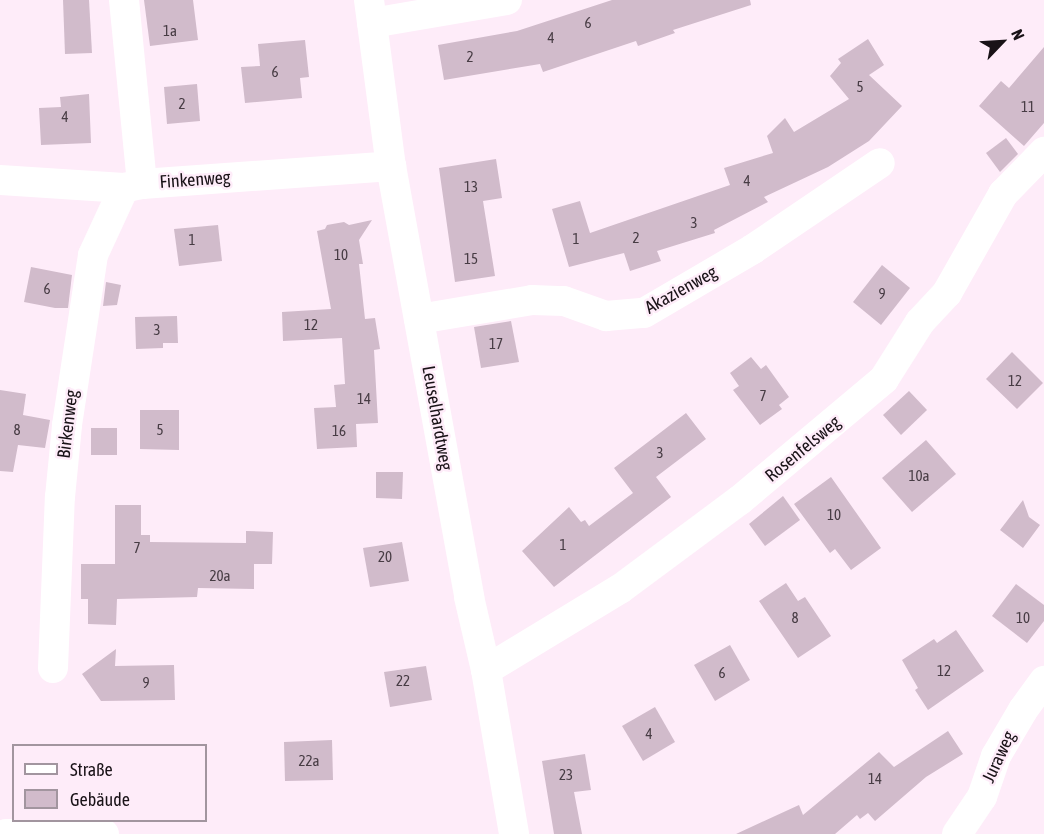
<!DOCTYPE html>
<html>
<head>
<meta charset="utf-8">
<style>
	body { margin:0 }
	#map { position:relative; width:1044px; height:834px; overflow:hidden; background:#feecf9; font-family:"Asap Condensed",sans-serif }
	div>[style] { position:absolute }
	.building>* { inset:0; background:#d1bbcb }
	.street>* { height:30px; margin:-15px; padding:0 15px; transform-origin:15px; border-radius:15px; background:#fff }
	span { translate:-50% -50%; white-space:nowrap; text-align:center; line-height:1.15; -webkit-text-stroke:5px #feecf9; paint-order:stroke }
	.number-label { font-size:15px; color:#473c44 }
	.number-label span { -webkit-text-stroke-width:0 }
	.street-label { font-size:18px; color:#191217 }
	.legend { position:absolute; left:12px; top:744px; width:195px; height:78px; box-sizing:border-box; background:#feecf9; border:2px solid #a2959f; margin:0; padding:8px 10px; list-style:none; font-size:18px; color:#191217 }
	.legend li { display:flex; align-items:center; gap:12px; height:30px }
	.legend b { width:30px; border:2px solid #a2959f }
	.north { position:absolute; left:972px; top:12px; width:60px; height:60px; -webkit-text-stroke:4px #feecf9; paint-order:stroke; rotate:65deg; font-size:16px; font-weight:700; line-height:24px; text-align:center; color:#191217 }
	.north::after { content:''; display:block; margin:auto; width:21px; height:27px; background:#191217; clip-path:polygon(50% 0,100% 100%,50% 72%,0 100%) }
</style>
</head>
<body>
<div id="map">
	<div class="building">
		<i style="clip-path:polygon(63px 0,89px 0,92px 53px,65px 54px)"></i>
		<i style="clip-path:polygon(144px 0,193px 0,198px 40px,150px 46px)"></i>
		<i style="clip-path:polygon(612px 0,750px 0,751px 5px,673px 30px,675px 33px,638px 46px,636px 41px,543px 72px,540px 64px,444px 80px,438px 45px,517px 31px)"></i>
		<i style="clip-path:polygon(868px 39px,884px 65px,869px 75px,902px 106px,869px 141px,828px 167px,764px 197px,768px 202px,714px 230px,715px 233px,657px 251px,661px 261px,630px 271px,624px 253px,569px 267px,552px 209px,580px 201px,590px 233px,730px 185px,724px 168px,773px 153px,767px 136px,785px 118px,794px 132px,849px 99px,830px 76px,841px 63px,838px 59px)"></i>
		<i style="clip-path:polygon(305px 40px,309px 77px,300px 78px,302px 98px,245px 103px,241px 67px,260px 66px,258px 44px)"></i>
		<i style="clip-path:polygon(1044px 47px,1044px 123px,1024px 146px,979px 106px,1001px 81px,1009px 88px)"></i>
		<i style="clip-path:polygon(197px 84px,200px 121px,167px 124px,164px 87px)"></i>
		<i style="clip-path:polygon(89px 94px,91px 143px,41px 145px,39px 108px,61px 107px,60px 97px)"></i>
		<i style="clip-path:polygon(1006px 138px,1018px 154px,1000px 172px,986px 153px)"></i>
		<i style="clip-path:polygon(496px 159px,502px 198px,483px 201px,495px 276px,455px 282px,439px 168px)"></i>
		<i style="clip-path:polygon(372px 220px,359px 240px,363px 264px,359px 264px,365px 319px,375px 318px,380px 349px,374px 350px,378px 423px,356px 424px,357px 447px,317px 449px,314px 408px,336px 407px,334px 385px,345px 384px,342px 338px,283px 341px,282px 312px,331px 309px,317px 231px,325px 229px,327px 225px,344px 222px,349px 225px)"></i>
		<i style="clip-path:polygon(218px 225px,222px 261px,179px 266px,174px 229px)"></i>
		<i style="clip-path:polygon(882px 265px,910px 288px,881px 325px,853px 302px)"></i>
		<i style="clip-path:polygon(31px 267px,72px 275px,68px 308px,55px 308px,24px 302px)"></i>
		<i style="clip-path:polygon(106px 282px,121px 285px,117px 305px,103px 306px)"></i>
		<i style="clip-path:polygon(177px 316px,178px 343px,163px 343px,163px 348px,136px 349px,135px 317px)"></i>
		<i style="clip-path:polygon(511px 321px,519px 362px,481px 368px,474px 327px)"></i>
		<i style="clip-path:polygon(1012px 352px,1043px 383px,1017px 409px,986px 379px)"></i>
		<i style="clip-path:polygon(751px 357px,761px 369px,766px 365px,789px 397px,779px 405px,782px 409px,760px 425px,733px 390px,739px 386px,730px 373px)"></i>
		<i style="clip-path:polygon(0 390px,26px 394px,23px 415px,50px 420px,45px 448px,18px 445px,13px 472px,0 471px)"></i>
		<i style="clip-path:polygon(909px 391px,927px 410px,901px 435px,883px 415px)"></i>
		<i style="clip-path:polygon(140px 410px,179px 410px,179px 450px,140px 449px)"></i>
		<i style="clip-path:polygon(686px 413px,706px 439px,656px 477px,671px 497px,554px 587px,522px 551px,569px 507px,581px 522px,585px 520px,589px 526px,633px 493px,614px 468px)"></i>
		<i style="clip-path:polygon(91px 428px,117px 428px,117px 455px,91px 455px)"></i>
		<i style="clip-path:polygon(926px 440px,956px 474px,912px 512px,882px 478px)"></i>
		<i style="clip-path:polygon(376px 472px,403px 472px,402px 499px,376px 498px)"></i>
		<i style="clip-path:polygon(831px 477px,881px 548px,851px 570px,835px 549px,830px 553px,794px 504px)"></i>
		<i style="clip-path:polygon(783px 496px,800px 520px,765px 546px,749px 524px)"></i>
		<i style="clip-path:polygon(1023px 500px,1029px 517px,1040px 525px,1023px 548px,1000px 530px)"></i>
		<i style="clip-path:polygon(115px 505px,141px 505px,141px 535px,150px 535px,150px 542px,246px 543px,246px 531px,273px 532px,272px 564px,254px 564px,254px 589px,198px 588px,197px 597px,117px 599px,116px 625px,88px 624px,88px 599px,81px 599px,81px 564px,115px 564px)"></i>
		<i style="clip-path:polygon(402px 542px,409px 581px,370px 587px,363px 548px)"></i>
		<i style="clip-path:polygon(786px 583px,798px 601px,805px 597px,831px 636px,798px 658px,759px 601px)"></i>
		<i style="clip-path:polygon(1016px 584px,1044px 605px,1044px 621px,1027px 643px,992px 616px)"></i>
		<i style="clip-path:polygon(956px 630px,984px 671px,928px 710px,915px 690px,918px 688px,902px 660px,934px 639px,937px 643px)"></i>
		<i style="clip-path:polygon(730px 645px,750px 680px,715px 701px,694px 665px)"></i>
		<i style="clip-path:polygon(116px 649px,115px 666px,174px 665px,175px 700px,101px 701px,82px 674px)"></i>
		<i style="clip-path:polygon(426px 666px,432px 700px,390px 707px,384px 672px)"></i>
		<i style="clip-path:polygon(655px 707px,675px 742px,643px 761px,622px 726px)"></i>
		<i style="clip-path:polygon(948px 731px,963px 754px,926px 777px,875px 821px,868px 813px,860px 819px,857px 815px,835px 834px,736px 834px,799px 805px,803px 815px,879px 752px,894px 767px)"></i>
		<i style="clip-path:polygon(332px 740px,333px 780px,285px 781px,284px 742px)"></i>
		<i style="clip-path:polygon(585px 754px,591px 790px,574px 792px,582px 834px,554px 834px,542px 761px)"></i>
	</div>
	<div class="street">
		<i style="left:124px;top:0;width:185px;rotate:84.4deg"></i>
		<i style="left:369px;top:0;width:167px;rotate:82.5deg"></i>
		<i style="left:391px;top:166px;width:438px;rotate:79.7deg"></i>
		<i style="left:469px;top:597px;width:75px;rotate:76.9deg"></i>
		<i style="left:486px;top:670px;width:166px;rotate:80.3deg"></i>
		<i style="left:372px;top:23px;width:137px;rotate:-9.7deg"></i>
		<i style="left:0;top:180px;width:124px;rotate:3.7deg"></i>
		<i style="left:124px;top:188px;width:18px;rotate:-13deg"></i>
		<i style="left:142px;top:184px;width:250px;rotate:-4.1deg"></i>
		<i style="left:419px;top:319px;width:115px;rotate:-9.5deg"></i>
		<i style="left:532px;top:300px;width:32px;rotate:2deg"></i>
		<i style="left:564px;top:301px;width:45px;rotate:19.7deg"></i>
		<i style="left:606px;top:316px;width:38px;rotate:-5deg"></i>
		<i style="left:644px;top:313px;width:126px;rotate:-30.4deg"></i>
		<i style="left:753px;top:249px;width:153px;rotate:-34.1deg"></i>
		<i style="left:53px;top:668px;width:171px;rotate:-87.7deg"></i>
		<i style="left:60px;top:497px;width:72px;rotate:-84.4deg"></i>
		<i style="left:67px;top:425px;width:172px;rotate:-81.3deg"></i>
		<i style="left:93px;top:255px;width:74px;rotate:-65.2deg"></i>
		<i style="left:486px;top:670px;width:157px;rotate:-31.2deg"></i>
		<i style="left:620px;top:589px;width:149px;rotate:-36.6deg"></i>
		<i style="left:740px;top:500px;width:188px;rotate:-40deg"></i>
		<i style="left:884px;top:379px;width:67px;rotate:-57.7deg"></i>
		<i style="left:920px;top:322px;width:40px;rotate:-47deg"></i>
		<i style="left:947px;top:293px;width:114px;rotate:-60.5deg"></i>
		<i style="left:1003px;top:194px;width:59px;rotate:-45.7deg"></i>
		<i style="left:6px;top:834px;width:98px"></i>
		<i style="left:957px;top:834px;width:45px;rotate:-56deg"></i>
		<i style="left:982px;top:797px;width:43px;rotate:-71.1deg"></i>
		<i style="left:996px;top:756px;width:53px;rotate:-59.6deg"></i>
		<i style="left:1023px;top:710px;width:36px;rotate:-54deg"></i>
	</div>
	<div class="number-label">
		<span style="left:588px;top:23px">6</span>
		<span style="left:170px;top:31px">1a</span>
		<span style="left:551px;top:38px">4</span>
		<span style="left:470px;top:57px">2</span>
		<span style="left:275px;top:72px">6</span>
		<span style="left:860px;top:87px">5</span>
		<span style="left:182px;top:104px">2</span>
		<span style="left:1028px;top:107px">11</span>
		<span style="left:65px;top:117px">4</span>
		<span style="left:747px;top:181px">4</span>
		<span style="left:471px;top:187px">13</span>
		<span style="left:694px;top:223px">3</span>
		<span style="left:636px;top:238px">2</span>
		<span style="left:576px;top:239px">1</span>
		<span style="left:192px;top:240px">1</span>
		<span style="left:341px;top:255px">10</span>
		<span style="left:471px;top:259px">15</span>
		<span style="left:47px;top:289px">6</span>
		<span style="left:882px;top:294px">9</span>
		<span style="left:311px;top:325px">12</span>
		<span style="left:157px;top:330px">3</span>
		<span style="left:496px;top:344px">17</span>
		<span style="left:1015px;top:381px">12</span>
		<span style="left:763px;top:396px">7</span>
		<span style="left:364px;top:399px">14</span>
		<span style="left:17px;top:430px">8</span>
		<span style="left:160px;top:430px">5</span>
		<span style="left:339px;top:431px">16</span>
		<span style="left:660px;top:453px">3</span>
		<span style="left:919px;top:476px">10a</span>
		<span style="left:834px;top:515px">10</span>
		<span style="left:563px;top:545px">1</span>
		<span style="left:137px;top:548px">7</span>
		<span style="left:385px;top:557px">20</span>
		<span style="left:220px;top:576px">20a</span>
		<span style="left:795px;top:618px">8</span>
		<span style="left:1023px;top:618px">10</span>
		<span style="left:944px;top:671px">12</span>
		<span style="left:722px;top:673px">6</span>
		<span style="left:403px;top:681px">22</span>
		<span style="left:146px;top:683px">9</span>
		<span style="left:649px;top:734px">4</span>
		<span style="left:309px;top:761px">22a</span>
		<span style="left:566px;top:775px">23</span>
		<span style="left:875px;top:779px">14</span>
	</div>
	<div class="street-label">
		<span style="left:195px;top:180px;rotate:-4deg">Finkenweg</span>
		<span style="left:681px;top:290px;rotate:-29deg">Akazienweg</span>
		<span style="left:437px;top:418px;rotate:80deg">Leuselhardtweg</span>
		<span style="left:68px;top:424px;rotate:-83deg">Birkenweg</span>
		<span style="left:803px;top:449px;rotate:-40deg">Rosenfelsweg</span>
		<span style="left:999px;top:757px;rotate:-65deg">Juraweg</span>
	</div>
	<ul class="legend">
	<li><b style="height:8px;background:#fff"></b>Straße</li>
	<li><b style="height:16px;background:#d1bbcb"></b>Gebäude</li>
	</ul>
	<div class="north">N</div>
</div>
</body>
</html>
